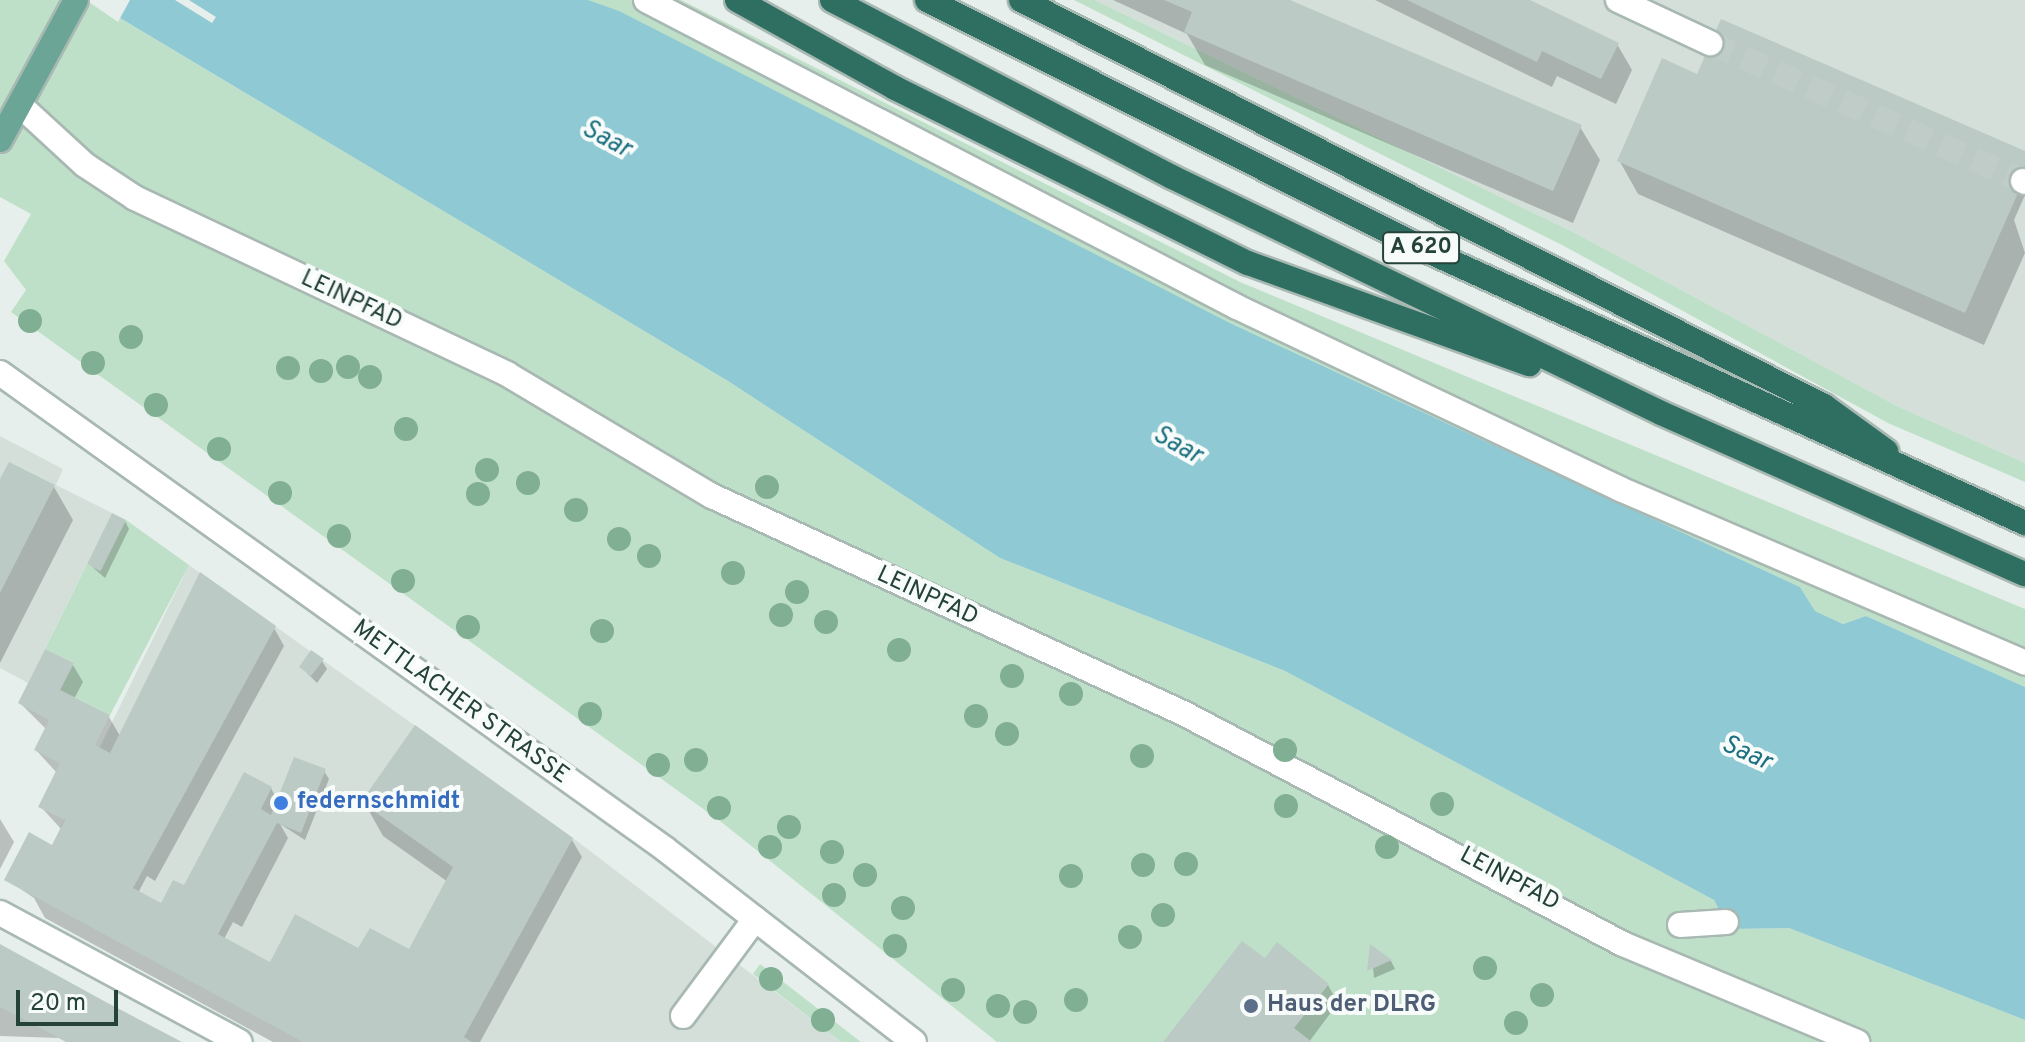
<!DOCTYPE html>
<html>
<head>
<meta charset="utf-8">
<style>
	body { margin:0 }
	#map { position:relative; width:2025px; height:1042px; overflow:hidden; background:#e6efeb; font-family:Overpass,sans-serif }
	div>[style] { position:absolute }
	.built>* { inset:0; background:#d4dfda }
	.green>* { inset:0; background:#bfe0c8 }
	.water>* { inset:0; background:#8ec9d4 }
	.pier>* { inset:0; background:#e6efeb }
	.shadow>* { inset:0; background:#0003 }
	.building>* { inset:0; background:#bbcac4 }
	.minor-tunnel>* { height:24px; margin-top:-12px; transform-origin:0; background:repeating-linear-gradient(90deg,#bfccc8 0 24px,transparent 0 36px) }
	.roads { filter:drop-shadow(2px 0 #a8b8b2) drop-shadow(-2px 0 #a8b8b2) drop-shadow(0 2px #a8b8b2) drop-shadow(0 -2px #a8b8b2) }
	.minor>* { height:24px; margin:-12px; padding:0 12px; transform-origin:12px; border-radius:12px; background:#fff }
	.major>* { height:24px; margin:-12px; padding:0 12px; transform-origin:12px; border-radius:12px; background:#6aa596 }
	.highway>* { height:24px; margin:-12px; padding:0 12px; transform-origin:12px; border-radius:12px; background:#2f6f62 }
	.trees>* { width:24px; height:24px; margin:-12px; border-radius:50%; background:#80af93 }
	.dots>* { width:22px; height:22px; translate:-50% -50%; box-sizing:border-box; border:4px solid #f7fbf9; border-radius:50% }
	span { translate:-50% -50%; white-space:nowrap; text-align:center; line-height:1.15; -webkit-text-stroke:8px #f7fbf9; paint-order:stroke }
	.shield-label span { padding:2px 6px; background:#f7fbf9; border:2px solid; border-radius:6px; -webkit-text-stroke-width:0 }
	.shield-label { font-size:22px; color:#24423a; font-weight:700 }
	.street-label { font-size:24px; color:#24423a }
	.shop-label { font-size:24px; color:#366cbe; font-weight:700 }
	.left { translate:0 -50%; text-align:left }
	.service-label { font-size:24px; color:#4e5e75; font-weight:700 }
	.water-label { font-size:26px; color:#1c6f80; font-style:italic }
	.scale { position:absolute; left:16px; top:990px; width:102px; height:36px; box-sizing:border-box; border:4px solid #24423a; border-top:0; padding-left:10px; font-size:24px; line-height:28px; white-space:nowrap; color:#24423a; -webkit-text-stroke:6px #f7fbf9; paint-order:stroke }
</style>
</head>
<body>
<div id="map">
	<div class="built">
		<i style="clip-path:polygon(1095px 0,2025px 0,2025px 463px,1899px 407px,1575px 233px)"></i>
		<i style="clip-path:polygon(0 436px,63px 469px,56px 485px,112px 513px,28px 683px,0 668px)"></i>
		<i style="clip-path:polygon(189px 565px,573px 838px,841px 1042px,360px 1042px,52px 845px)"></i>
	</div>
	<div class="green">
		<i style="clip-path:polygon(0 0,90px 0,728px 381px,1000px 558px,1285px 671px,1714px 900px,1729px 929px,1789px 928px,2025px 1020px,2025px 1042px,997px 1042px,720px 821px,11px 312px,26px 290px,4px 261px,31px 214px,0 197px)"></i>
		<i style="clip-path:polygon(588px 0,681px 0,1240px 282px,2025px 609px,2025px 687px,1866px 616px,1843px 624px,1815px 611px,1800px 587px,1230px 323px)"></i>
		<i style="clip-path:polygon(1074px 0,1095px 0,1575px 233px,1899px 407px,2025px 463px,2025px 482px,1888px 423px,1564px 246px)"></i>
		<i style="clip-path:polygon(126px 520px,189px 565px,110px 715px,60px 690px,74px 663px,45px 649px,87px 564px,101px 571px)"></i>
		<i style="clip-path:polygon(760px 964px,861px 1042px,841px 1042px,753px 974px)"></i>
	</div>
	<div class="water">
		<i style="clip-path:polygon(90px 0,175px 0,212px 23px,216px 17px,189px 0,588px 0,619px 11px,1230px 323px,1800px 587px,1815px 611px,1843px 624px,1866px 616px,2025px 687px,2025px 1020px,1789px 928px,1729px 929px,1714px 900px,1285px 671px,1000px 558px,728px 381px)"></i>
	</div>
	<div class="pier">
		<i style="clip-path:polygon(86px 0,130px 0,118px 22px)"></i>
	</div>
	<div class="shadow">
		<i style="clip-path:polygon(1113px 0,1285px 0,1580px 127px,1600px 160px,1573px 223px,1205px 65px,1187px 34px)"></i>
		<i style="clip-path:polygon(1375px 0,1525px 0,1617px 44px,1632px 70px,1616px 104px,1557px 76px,1552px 87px)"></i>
		<i style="clip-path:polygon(1698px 76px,2025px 153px,2025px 195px,2014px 220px,2025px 253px,1984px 345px,1638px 194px,1619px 160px)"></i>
		<i style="clip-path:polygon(0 483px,54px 487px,73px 520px,0 663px)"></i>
		<i style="clip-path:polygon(125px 521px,129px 529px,105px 578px,89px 564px)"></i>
		<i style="clip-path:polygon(274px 628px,284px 646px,155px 881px,147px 876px,138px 893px,166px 908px,189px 890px,271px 788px,278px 802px,324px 771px,329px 779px,305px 840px,280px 824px,288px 838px,242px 927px,233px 922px,224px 939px,271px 965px,359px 951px,410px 954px,448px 882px,383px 836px,364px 802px,572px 840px,582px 857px,480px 1042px,273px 1042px,45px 918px,34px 898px,6px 879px,53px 848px,62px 830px,41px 807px,57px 773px,36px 750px,47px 730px,20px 703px,73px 665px,83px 682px,74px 699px,109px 717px,120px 736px)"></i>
		<i style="clip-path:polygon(322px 661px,327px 669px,317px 683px,301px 667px)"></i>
		<i style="clip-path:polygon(0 819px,14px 842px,0 869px)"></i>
		<i style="clip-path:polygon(0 946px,178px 1042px,0 1036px)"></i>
		<i style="clip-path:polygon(1371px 948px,1391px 961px,1395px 969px,1374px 978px)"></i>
		<i style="clip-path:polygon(1265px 961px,1328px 985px,1338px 1003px,1309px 1042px,1165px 1042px)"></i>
	</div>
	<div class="building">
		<i style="clip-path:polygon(1164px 0,1290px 0,1582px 125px,1553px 191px,1184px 32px,1192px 12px)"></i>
		<i style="clip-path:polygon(1407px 0,1530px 0,1619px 43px,1601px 79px,1542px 51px,1537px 62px)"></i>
		<i style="clip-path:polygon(1721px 19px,2025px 151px,2025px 177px,1965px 313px,1617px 161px,1662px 58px,1697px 74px)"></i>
		<i style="clip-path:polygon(9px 462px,55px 485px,0 593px,0 479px)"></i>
		<i style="clip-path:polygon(112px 513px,126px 520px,100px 571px,87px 564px)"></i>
		<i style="clip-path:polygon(200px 572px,276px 626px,133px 888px,161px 903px,173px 880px,184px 885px,244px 772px,272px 787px,261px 809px,271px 815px,294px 757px,326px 769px,301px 833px,277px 823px,218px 934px,270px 962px,295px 914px,358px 948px,370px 928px,409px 949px,453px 867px,361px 802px,415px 725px,573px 838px,464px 1037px,472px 1042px,303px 1042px,4px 880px,29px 832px,52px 845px,65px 820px,38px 807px,60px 763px,34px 750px,49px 720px,18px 703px,45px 649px,74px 663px,60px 690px,110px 715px,95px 745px,110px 753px)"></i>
		<i style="clip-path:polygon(311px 650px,324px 659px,311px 676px,299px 667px)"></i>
		<i style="clip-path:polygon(1242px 941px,1265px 958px,1277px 942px,1329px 984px,1294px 1028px,1312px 1042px,1163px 1042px)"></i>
		<i style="clip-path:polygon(0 944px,104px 1001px,182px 1042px,66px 1042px,29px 1022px,0 1007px)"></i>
		<i style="clip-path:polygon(1370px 944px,1392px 960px,1367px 971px)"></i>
	</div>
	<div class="minor-tunnel">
		<i style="left:1710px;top:43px;width:342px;rotate:23.8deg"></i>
	</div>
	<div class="roads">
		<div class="minor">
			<i style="left:646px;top:0;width:666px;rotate:27.45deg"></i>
			<i style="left:1237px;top:307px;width:424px;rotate:25.4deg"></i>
			<i style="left:1620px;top:489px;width:441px;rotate:23.2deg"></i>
			<i style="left:1618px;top:0;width:102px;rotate:25.1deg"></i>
			<i style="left:23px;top:108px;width:84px;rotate:42.6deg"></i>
			<i style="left:85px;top:165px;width:60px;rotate:33.4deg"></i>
			<i style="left:135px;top:198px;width:412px;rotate:25.3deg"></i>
			<i style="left:507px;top:374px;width:239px;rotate:30.8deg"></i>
			<i style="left:712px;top:496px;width:519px;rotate:24.74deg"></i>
			<i style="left:1183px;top:713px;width:497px;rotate:27.7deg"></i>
			<i style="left:1623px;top:944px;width:254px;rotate:22.7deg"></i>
			<i style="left:2023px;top:181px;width:2px;rotate:27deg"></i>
			<i style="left:0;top:373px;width:818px;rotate:35.59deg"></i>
			<i style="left:665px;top:849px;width:315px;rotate:37.8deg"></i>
			<i style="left:0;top:913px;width:272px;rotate:28.3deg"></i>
			<i style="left:1680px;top:925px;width:46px;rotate:-3.7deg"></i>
			<i style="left:683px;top:1016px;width:121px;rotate:-53.4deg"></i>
		</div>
		<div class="major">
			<i style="left:0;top:140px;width:159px;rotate:-61.5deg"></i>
		</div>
		<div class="highway">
			<i style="left:737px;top:0;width:181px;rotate:29.1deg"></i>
			<i style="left:895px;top:88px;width:394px;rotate:26.4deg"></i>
			<i style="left:1248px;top:263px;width:299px;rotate:19.8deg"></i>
			<i style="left:832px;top:0;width:383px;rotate:27.5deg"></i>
			<i style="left:1172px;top:177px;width:543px;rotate:25.76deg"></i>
			<i style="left:1661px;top:413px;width:398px;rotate:23.9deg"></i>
			<i style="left:927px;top:0;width:563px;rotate:26.61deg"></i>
			<i style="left:1430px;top:252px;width:654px;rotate:24.49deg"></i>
			<i style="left:1021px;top:0;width:900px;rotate:26.82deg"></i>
			<i style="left:1824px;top:406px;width:77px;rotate:36deg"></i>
		</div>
	</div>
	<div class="trees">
		<i style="left:30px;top:321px"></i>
		<i style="left:131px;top:337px"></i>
		<i style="left:93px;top:363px"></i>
		<i style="left:348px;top:367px"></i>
		<i style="left:288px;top:368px"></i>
		<i style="left:321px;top:371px"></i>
		<i style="left:370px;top:377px"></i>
		<i style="left:156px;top:405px"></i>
		<i style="left:406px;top:429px"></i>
		<i style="left:219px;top:449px"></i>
		<i style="left:487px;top:470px"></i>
		<i style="left:528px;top:483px"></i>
		<i style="left:767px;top:487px"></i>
		<i style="left:280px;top:493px"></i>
		<i style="left:478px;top:494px"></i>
		<i style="left:576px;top:510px"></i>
		<i style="left:339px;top:536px"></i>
		<i style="left:619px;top:539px"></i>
		<i style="left:649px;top:556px"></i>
		<i style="left:733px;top:573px"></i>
		<i style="left:403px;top:581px"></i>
		<i style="left:797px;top:592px"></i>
		<i style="left:781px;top:615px"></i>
		<i style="left:826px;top:622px"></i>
		<i style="left:468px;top:627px"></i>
		<i style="left:602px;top:631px"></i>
		<i style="left:899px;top:650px"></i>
		<i style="left:1012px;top:676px"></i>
		<i style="left:1071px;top:694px"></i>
		<i style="left:590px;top:714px"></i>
		<i style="left:976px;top:716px"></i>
		<i style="left:1007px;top:734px"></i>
		<i style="left:1285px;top:750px"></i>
		<i style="left:1142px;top:756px"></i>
		<i style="left:696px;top:760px"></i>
		<i style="left:658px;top:765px"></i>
		<i style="left:1442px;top:804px"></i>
		<i style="left:1286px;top:806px"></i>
		<i style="left:719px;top:808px"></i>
		<i style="left:789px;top:827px"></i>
		<i style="left:770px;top:847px"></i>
		<i style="left:1387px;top:847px"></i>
		<i style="left:832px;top:852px"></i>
		<i style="left:1186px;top:864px"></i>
		<i style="left:1143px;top:865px"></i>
		<i style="left:865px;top:875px"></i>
		<i style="left:1071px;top:876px"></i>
		<i style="left:834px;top:895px"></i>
		<i style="left:903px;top:908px"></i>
		<i style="left:1163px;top:915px"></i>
		<i style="left:1130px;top:937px"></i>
		<i style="left:895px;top:946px"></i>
		<i style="left:1485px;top:968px"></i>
		<i style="left:771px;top:979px"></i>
		<i style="left:953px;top:990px"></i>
		<i style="left:1542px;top:995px"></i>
		<i style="left:1076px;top:1000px"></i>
		<i style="left:998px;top:1006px"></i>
		<i style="left:1025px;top:1012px"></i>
		<i style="left:823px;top:1020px"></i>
		<i style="left:1516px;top:1023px"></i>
	</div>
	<div class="dots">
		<i style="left:281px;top:803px;background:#3f7fe0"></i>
		<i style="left:1251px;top:1006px;background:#5c6f8a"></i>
	</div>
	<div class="shield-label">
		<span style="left:1421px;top:248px">A 620</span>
	</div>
	<div class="street-label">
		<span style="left:351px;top:301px;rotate:25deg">LEINPFAD</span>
		<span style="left:927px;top:597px;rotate:25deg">LEINPFAD</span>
		<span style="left:460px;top:703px;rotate:36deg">METTLACHER STRASSE</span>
		<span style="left:1509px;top:880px;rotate:28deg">LEINPFAD</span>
	</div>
	<div class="shop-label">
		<span class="left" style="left:297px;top:803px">federnschmidt</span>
	</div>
	<div class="service-label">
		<span class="left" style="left:1267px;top:1006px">Haus der DLRG</span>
	</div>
	<div class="water-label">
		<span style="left:606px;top:140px;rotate:28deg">Saar</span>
		<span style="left:1177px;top:446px;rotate:29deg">Saar</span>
		<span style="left:1746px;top:754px;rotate:24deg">Saar</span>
	</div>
	<div class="scale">20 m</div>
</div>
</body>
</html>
